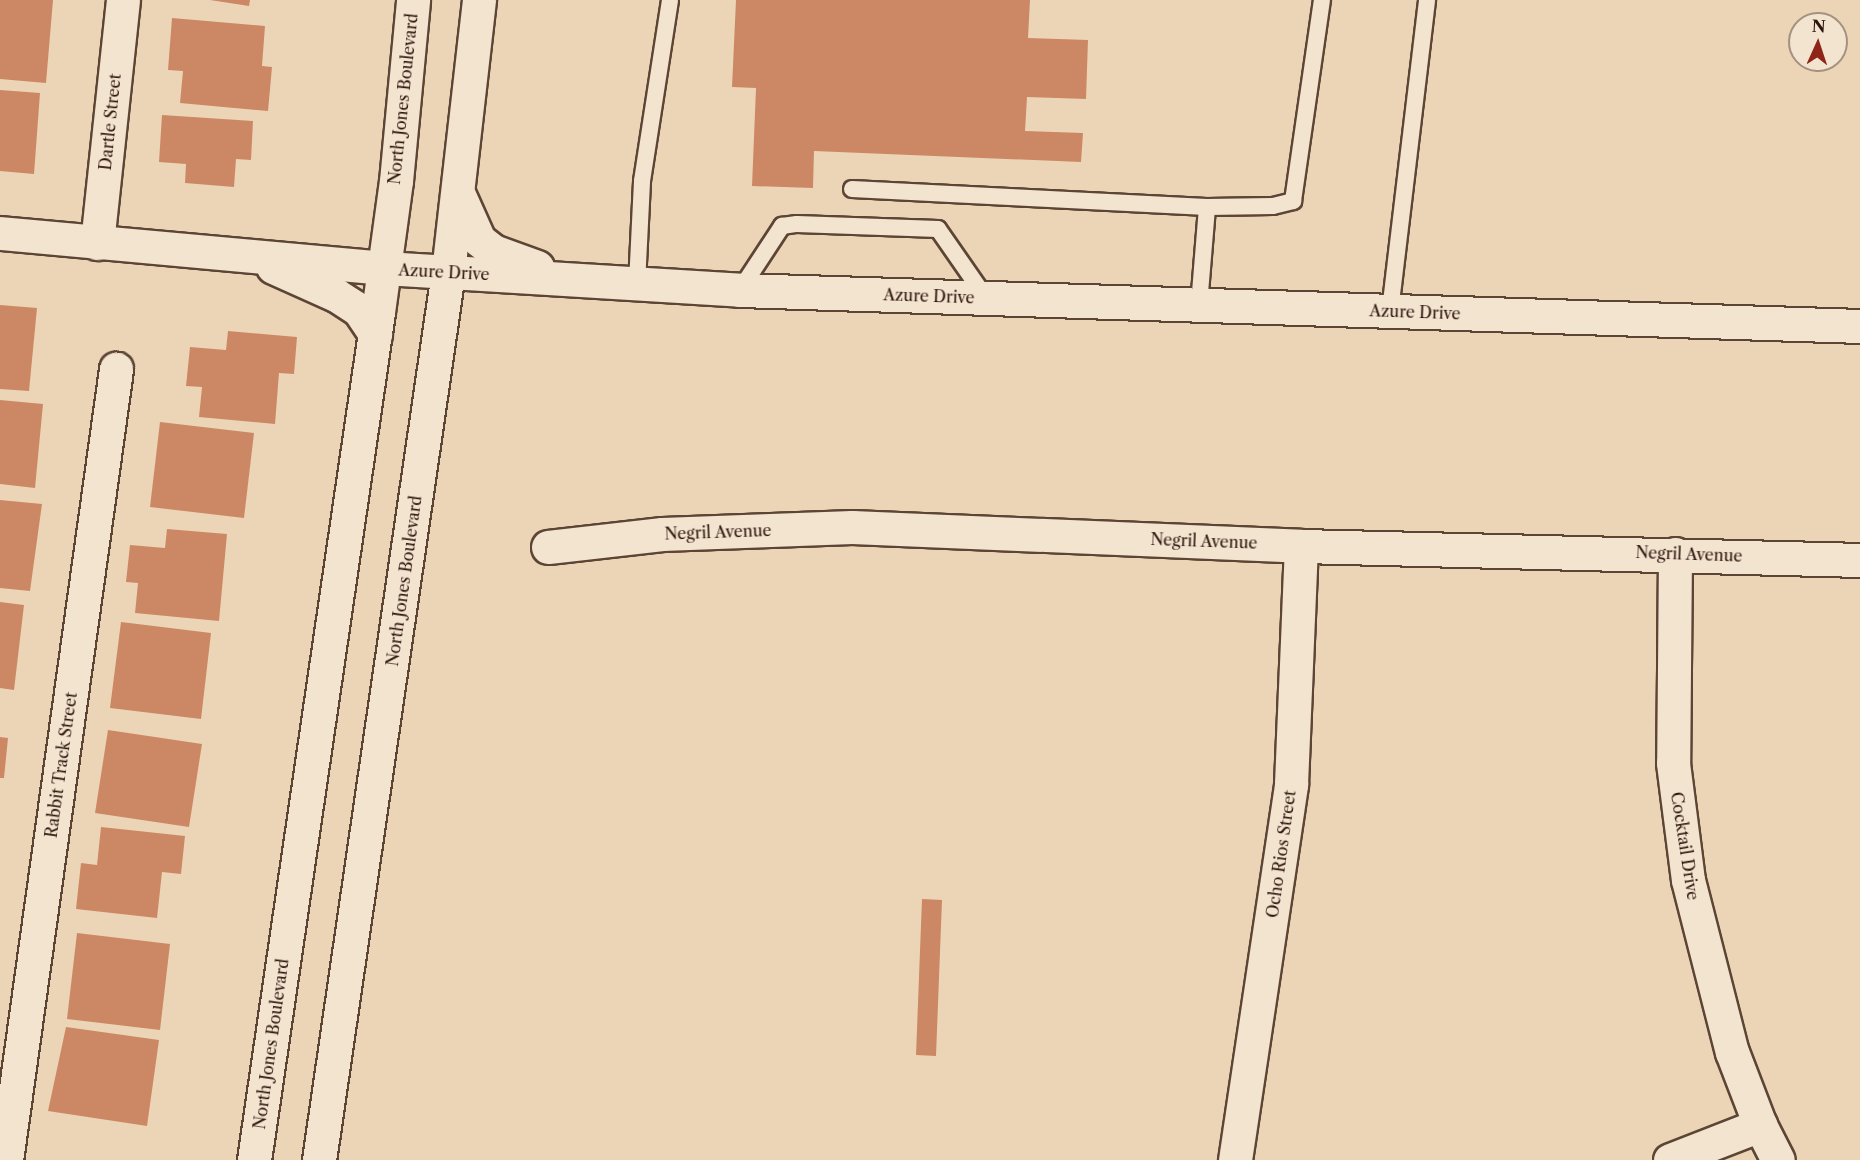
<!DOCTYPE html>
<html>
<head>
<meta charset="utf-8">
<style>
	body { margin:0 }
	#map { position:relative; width:1860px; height:1160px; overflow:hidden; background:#ecd5b6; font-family:"Libre Caslon Text",serif }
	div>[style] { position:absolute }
	.building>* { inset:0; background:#cc8864 }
	.roads { filter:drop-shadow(2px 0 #5d4536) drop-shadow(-2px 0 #5d4536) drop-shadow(0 2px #5d4536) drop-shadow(0 -2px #5d4536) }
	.lane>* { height:16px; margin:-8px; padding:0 8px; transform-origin:8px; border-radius:8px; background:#f3e4d0 }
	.street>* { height:33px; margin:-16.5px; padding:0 16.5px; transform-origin:16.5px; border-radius:16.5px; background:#f3e4d0 }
	.secondary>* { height:33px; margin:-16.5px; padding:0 16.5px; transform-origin:16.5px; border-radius:16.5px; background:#f3e4d0 }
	span { translate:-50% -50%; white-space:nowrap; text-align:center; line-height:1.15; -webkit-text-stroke:4.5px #f3e4d0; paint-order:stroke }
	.street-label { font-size:16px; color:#2d150b }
	.north { position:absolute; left:1788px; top:12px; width:60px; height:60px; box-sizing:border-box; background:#f3e4d0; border:2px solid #a49181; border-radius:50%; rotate:3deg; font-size:16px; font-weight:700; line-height:24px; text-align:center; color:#2d150b }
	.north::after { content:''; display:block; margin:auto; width:21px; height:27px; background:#8f2418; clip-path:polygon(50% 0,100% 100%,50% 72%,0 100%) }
</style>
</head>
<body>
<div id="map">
	<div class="building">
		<i style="clip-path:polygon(0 0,53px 0,46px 83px,0 79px)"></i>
		<i style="clip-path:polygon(210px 0,250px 0,249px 6px)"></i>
		<i style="clip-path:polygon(736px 0,1030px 0,1028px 38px,1088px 40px,1086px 99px,1027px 97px,1025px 131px,1083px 133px,1081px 162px,814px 151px,813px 188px,752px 186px,756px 88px,732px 87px)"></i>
		<i style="clip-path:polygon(172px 18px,265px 26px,262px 66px,272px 67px,268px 111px,180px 103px,183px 71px,168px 70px)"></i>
		<i style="clip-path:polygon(0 90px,40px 93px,34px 174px,0 171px)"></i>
		<i style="clip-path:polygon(162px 115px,253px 121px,251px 160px,236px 159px,234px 187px,185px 183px,186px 164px,159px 162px)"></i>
		<i style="clip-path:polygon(0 305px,37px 308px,29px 391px,0 389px)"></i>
		<i style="clip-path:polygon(228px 331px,297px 337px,294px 374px,279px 373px,275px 424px,199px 417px,202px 387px,186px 386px,190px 347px,226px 350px)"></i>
		<i style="clip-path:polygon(0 400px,43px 404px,35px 488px,0 484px)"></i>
		<i style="clip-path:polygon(160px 422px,254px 433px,244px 518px,150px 507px)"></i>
		<i style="clip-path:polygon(0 500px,42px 504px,30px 591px,0 588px)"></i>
		<i style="clip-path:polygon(167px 529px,227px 534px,219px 621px,135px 613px,138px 583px,126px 582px,130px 545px,165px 548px)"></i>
		<i style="clip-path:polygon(0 602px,24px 605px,14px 690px,0 688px)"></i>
		<i style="clip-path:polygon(121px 622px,211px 633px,201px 719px,110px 708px)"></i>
		<i style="clip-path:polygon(108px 730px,202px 744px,189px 827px,95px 813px)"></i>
		<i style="clip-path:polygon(0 737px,8px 738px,4px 778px,0 778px)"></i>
		<i style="clip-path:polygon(101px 827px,185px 836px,181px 874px,162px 872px,157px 918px,76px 909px,81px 863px,97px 865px)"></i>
		<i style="clip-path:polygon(922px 899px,942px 900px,936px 1056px,916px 1055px)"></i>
		<i style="clip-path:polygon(77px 933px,170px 944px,160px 1030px,67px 1019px)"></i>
		<i style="clip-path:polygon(66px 1027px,159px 1040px,147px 1126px,48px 1111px)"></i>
	</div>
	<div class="roads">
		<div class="lane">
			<i style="left:852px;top:189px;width:355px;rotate:2.9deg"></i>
			<i style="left:1207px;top:207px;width:66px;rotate:-0.9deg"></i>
			<i style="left:1273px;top:206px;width:21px;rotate:-14deg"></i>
			<i style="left:1293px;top:201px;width:203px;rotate:-81.8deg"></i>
			<i style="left:637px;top:284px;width:103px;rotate:-87.2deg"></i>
			<i style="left:642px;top:181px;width:183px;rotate:-81.2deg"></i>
			<i style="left:740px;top:290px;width:77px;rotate:-56.7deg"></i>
			<i style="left:782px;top:226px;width:15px;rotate:-8deg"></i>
			<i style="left:797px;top:224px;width:141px;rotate:2deg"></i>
			<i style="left:938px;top:229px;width:84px;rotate:55.2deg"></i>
			<i style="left:1199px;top:305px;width:98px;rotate:-85.3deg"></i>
			<i style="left:1390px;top:311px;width:313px;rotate:-83.2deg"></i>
		</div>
		<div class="street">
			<i style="left:97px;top:243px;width:244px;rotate:-83.9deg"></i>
			<i style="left:548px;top:547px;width:115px;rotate:-6.5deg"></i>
			<i style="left:662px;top:534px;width:190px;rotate:-2.1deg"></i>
			<i style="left:852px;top:527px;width:449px;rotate:2.4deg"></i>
			<i style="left:1301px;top:546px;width:559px;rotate:1.43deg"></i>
			<i style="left:1675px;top:554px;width:209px;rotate:90.5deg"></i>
			<i style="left:1673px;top:763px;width:118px;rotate:82.7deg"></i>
			<i style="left:1688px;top:880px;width:178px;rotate:75.7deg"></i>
			<i style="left:1732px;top:1052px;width:78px;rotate:69deg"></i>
			<i style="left:1760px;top:1125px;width:39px;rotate:63deg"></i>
			<i style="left:6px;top:1160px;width:799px;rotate:-82.08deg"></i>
			<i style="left:1235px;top:1160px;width:380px;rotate:-81.5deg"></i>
			<i style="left:1291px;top:784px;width:238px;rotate:-87.6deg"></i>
			<i style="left:1670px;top:1160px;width:97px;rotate:-21.3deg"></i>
		</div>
		<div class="secondary">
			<i style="left:458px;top:193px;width:51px;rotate:65.9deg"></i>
			<i style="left:479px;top:240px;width:18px;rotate:38deg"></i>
			<i style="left:493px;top:251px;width:47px;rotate:20deg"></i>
			<i style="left:0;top:233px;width:386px;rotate:5.2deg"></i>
			<i style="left:384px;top:268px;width:357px;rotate:3.5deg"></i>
			<i style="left:740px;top:290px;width:1121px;rotate:1.84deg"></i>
			<i style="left:273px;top:267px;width:69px;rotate:24deg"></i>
			<i style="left:336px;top:295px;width:27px;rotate:33deg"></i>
			<i style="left:359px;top:310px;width:29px;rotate:56deg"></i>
			<i style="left:254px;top:1160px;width:857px;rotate:-81.68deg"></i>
			<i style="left:378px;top:312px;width:132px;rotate:-82.2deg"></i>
			<i style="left:396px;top:181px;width:182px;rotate:-84.6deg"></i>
			<i style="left:319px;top:1160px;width:897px;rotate:-81.73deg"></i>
			<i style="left:448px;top:272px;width:274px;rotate:-83.5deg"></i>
		</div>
	</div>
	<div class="street-label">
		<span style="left:403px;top:99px;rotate:-84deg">North Jones Boulevard</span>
		<span style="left:110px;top:122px;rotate:-84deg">Dartle Street</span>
		<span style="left:444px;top:272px;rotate:3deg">Azure Drive</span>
		<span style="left:929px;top:296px;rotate:2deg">Azure Drive</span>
		<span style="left:1415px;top:312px;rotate:2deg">Azure Drive</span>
		<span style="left:718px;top:532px;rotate:-2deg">Negril Avenue</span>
		<span style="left:1204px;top:541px;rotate:2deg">Negril Avenue</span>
		<span style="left:1689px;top:554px;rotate:2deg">Negril Avenue</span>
		<span style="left:404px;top:581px;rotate:-82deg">North Jones Boulevard</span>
		<span style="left:61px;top:765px;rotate:-82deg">Rabbit Track Street</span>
		<span style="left:1685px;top:846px;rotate:81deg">Cocktail Drive</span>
		<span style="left:1281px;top:854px;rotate:-82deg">Ocho Rios Street</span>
		<span style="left:271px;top:1044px;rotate:-82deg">North Jones Boulevard</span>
	</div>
	<div class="north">N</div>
</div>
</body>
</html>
